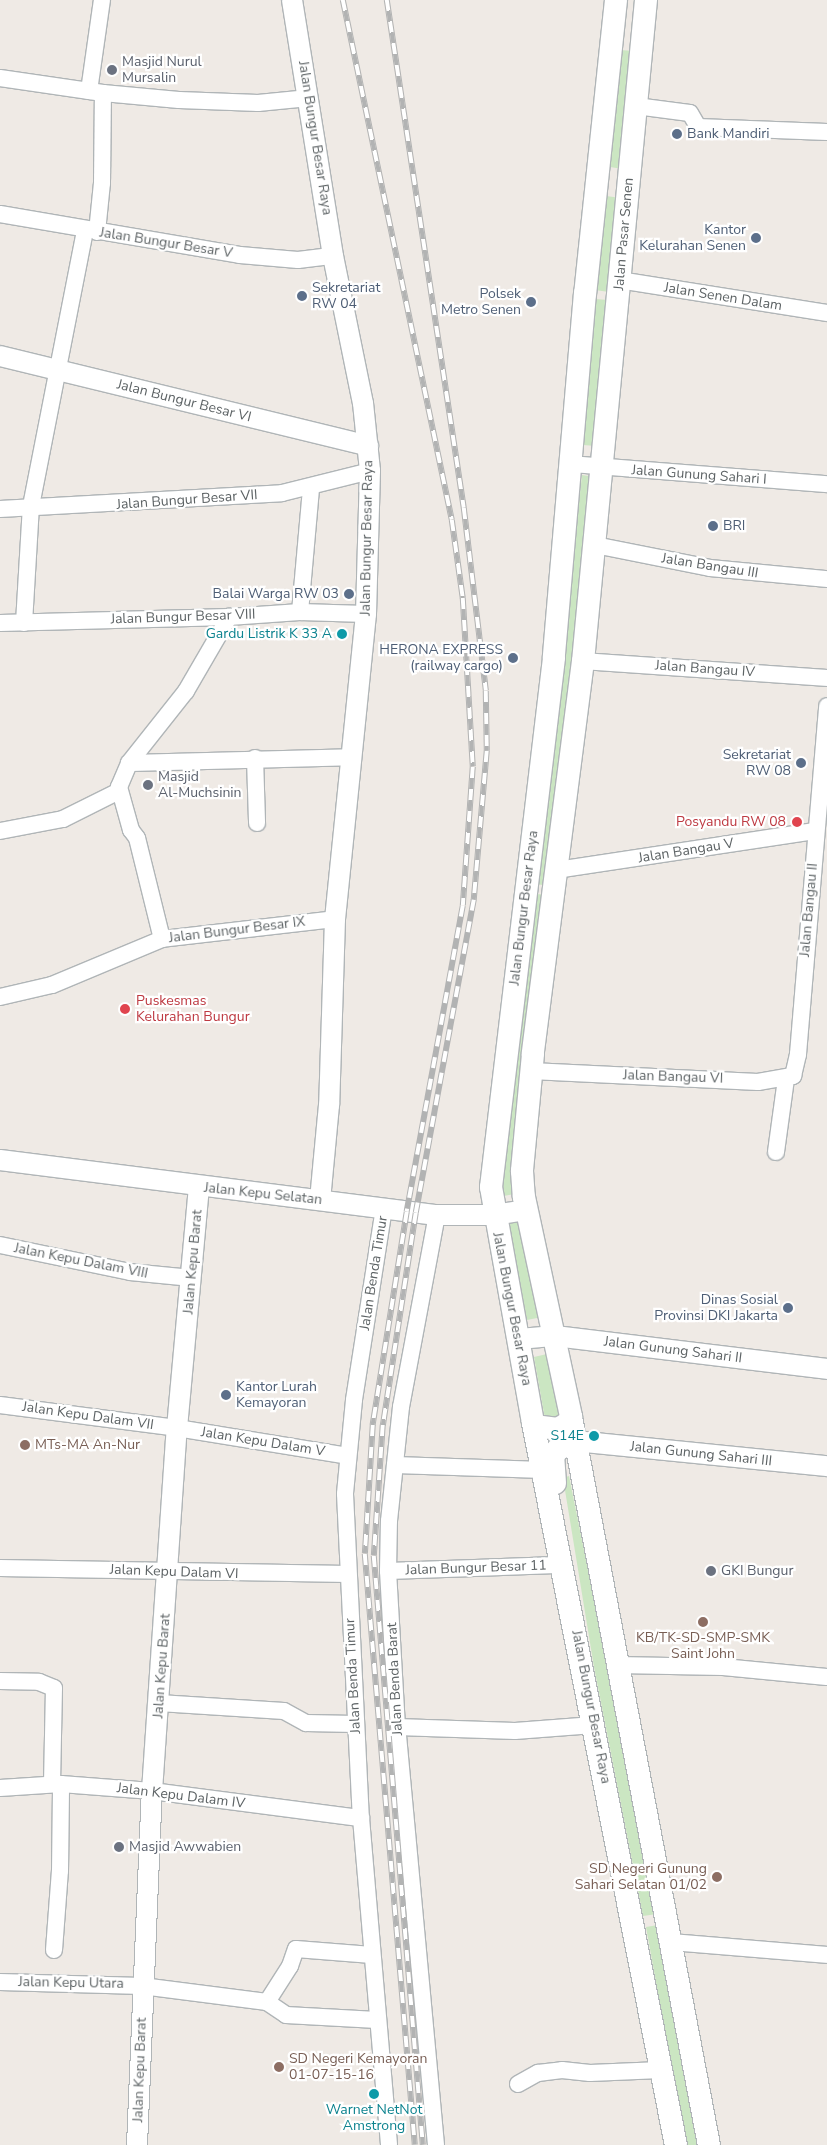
<!DOCTYPE html>
<html>
<head>
<meta charset="utf-8">
<style>
	body { margin:0 }
	#map { position:relative; width:827px; height:2145px; overflow:hidden; background:#efeae5; font-family:"Nunito Sans",sans-serif }
	div>[style] { position:absolute }
	.green>* { inset:0; background:#cbe6c2 }
	.roads { filter:drop-shadow(1px 0 #b0b5b7) drop-shadow(-1px 0 #b0b5b7) drop-shadow(0 1px #b0b5b7) drop-shadow(0 -1px #b0b5b7) }
	.minor>* { height:16px; margin:-8px; padding:0 8px; transform-origin:8px; border-radius:8px; background:#fff }
	.tertiary>* { height:20px; margin:-10px; padding:0 10px; transform-origin:10px; border-radius:10px; background:#fff }
	.secondary>* { height:22px; margin:-11px; padding:0 11px; transform-origin:11px; border-radius:11px; background:#fff }
	.rail>* { height:5.5px; margin-top:-2.75px; transform-origin:0; background:repeating-linear-gradient(90deg,#fff 0 11px,#b2b3b3 0 22px); box-sizing:border-box; border-block:1px solid #b2b3b3 }
	.dots>* { width:14px; height:14px; translate:-50% -50%; box-sizing:border-box; border:2px solid #fff; border-radius:50% }
	span { translate:-50% -50%; white-space:nowrap; text-align:center; line-height:1.15; -webkit-text-stroke:4.5px #fff; paint-order:stroke }
	.worship-label { font-size:14px; color:#5b616d }
	.left { translate:0 -50%; text-align:left }
	.service-label { font-size:14px; color:#4e5e75 }
	.right { translate:-100% -50%; text-align:right }
	.street-label { font-size:14px; color:#5d6365 }
	.culture-label { font-size:14px; color:#0d838f }
	.health-label { font-size:14px; color:#be3a42 }
	.education-label { font-size:14px; color:#785e54 }
</style>
</head>
<body>
<div id="map">
	<div class="green">
		<i style="clip-path:polygon(620px 50px,634px 51px,623px 169px,610px 167px)"></i>
		<i style="clip-path:polygon(606px 196px,621px 198px,609px 292px,595px 290px)"></i>
		<i style="clip-path:polygon(594px 299px,609px 300px,596px 446px,583px 445px)"></i>
		<i style="clip-path:polygon(582px 475px,595px 477px,549px 886px,536px 884px)"></i>
		<i style="clip-path:polygon(536px 894px,548px 895px,514px 1194px,504px 1196px,501px 1186px)"></i>
		<i style="clip-path:polygon(521px 1218px,542px 1317px,527px 1320px,508px 1222px)"></i>
		<i style="clip-path:polygon(547px 1354px,559px 1417px,545px 1419px,534px 1357px)"></i>
		<i style="clip-path:polygon(569px 1476px,616px 1709px,657px 1914px,643px 1916px,594px 1667px,563px 1478px)"></i>
		<i style="clip-path:polygon(658px 1925px,701px 2145px,687px 2145px,673px 2076px,646px 1927px)"></i>
	</div>
	<div class="roads">
		<div class="minor">
			<i style="left:0;top:78px;width:104px;rotate:8.3deg"></i>
			<i style="left:103px;top:93px;width:76px;rotate:5.3deg"></i>
			<i style="left:179px;top:100px;width:79px;rotate:2.2deg"></i>
			<i style="left:258px;top:103px;width:51px;rotate:-5.6deg"></i>
			<i style="left:89px;top:91px;width:92px;rotate:-81.9deg"></i>
			<i style="left:636px;top:106px;width:54px;rotate:7.4deg"></i>
			<i style="left:690px;top:113px;width:16px;rotate:60deg"></i>
			<i style="left:698px;top:127px;width:129px;rotate:2.2deg"></i>
			<i style="left:0;top:214px;width:243px;rotate:9.7deg"></i>
			<i style="left:240px;top:255px;width:58px;rotate:4.9deg"></i>
			<i style="left:298px;top:260px;width:35px;rotate:-7deg"></i>
			<i style="left:97px;top:232px;width:49px;rotate:-84.2deg"></i>
			<i style="left:102px;top:183px;width:90px;rotate:-89.4deg"></i>
			<i style="left:619px;top:280px;width:211px;rotate:9deg"></i>
			<i style="left:571px;top:464px;width:257px;rotate:4.5deg"></i>
			<i style="left:0;top:509px;width:282px;rotate:-3.2deg"></i>
			<i style="left:282px;top:493px;width:91px;rotate:-14deg"></i>
			<i style="left:595px;top:545px;width:117px;rotate:11.3deg"></i>
			<i style="left:710px;top:568px;width:118px;rotate:5.4deg"></i>
			<i style="left:300px;top:612px;width:124px;rotate:-84.9deg"></i>
			<i style="left:0;top:623px;width:229px;rotate:-1.5deg"></i>
			<i style="left:229px;top:617px;width:71px;rotate:-4deg"></i>
			<i style="left:300px;top:612px;width:66px;rotate:1.7deg"></i>
			<i style="left:24px;top:623px;width:117px;rotate:-86.6deg"></i>
			<i style="left:31px;top:506px;width:281px;rotate:-78.9deg"></i>
			<i style="left:583px;top:661px;width:245px;rotate:4deg"></i>
			<i style="left:255px;top:758px;width:65px;rotate:88.2deg"></i>
			<i style="left:129px;top:763px;width:223px;rotate:-1.5deg"></i>
			<i style="left:0;top:831px;width:64px;rotate:-10.8deg"></i>
			<i style="left:63px;top:819px;width:63px;rotate:-26.6deg"></i>
			<i style="left:557px;top:870px;width:261px;rotate:-8.6deg"></i>
			<i style="left:162px;top:939px;width:104px;rotate:-103.9deg"></i>
			<i style="left:137px;top:838px;width:10px;rotate:-127deg"></i>
			<i style="left:131px;top:830px;width:45px;rotate:-105.6deg"></i>
			<i style="left:119px;top:787px;width:26px;rotate:-67deg"></i>
			<i style="left:129px;top:763px;width:92px;rotate:-51.6deg"></i>
			<i style="left:186px;top:691px;width:86px;rotate:-59.8deg"></i>
			<i style="left:0;top:997px;width:53px;rotate:-13deg"></i>
			<i style="left:52px;top:985px;width:119px;rotate:-22.7deg"></i>
			<i style="left:162px;top:939px;width:174px;rotate:-6.6deg"></i>
			<i style="left:531px;top:1071px;width:227px;rotate:2.8deg"></i>
			<i style="left:758px;top:1082px;width:36px;rotate:-10deg"></i>
			<i style="left:793px;top:1076px;width:23px;rotate:-77deg"></i>
			<i style="left:798px;top:1054px;width:349px;rotate:-85.2deg"></i>
			<i style="left:776px;top:1152px;width:74px;rotate:-82.2deg"></i>
			<i style="left:384px;top:1208px;width:194px;rotate:98.9deg"></i>
			<i style="left:354px;top:1400px;width:94px;rotate:95.5deg"></i>
			<i style="left:345px;top:1494px;width:324px;rotate:87.2deg"></i>
			<i style="left:361px;top:1818px;width:328px;rotate:85.1deg"></i>
			<i style="left:0;top:1245px;width:133px;rotate:11.7deg"></i>
			<i style="left:130px;top:1272px;width:62px;rotate:5.5deg"></i>
			<i style="left:0;top:1405px;width:178px;rotate:7.4deg"></i>
			<i style="left:177px;top:1428px;width:173px;rotate:9.3deg"></i>
			<i style="left:395px;top:1465px;width:148px;rotate:1.9deg"></i>
			<i style="left:0;top:1568px;width:348px;rotate:1deg"></i>
			<i style="left:388px;top:1571px;width:176px;rotate:-2deg"></i>
			<i style="left:617px;top:1665px;width:106px;rotate:1.1deg"></i>
			<i style="left:723px;top:1667px;width:104px;rotate:5.5deg"></i>
			<i style="left:0;top:1681px;width:39px;rotate:1deg"></i>
			<i style="left:39px;top:1682px;width:16px;rotate:22deg"></i>
			<i style="left:54px;top:1688px;width:96px;rotate:91.2deg"></i>
			<i style="left:159px;top:1703px;width:125px;rotate:3.7deg"></i>
			<i style="left:284px;top:1711px;width:25px;rotate:29deg"></i>
			<i style="left:306px;top:1723px;width:49px;rotate:1.2deg"></i>
			<i style="left:397px;top:1727px;width:118px;rotate:1.9deg"></i>
			<i style="left:515px;top:1731px;width:79px;rotate:-4.3deg"></i>
			<i style="left:0;top:1788px;width:61px;rotate:-3.8deg"></i>
			<i style="left:61px;top:1784px;width:91px;rotate:4.4deg"></i>
			<i style="left:152px;top:1791px;width:211px;rotate:7.4deg"></i>
			<i style="left:670px;top:1942px;width:158px;rotate:4.7deg"></i>
			<i style="left:54px;top:1950px;width:79px;rotate:-85.7deg"></i>
			<i style="left:60px;top:1871px;width:87px;rotate:-89.3deg"></i>
			<i style="left:0;top:1982px;width:142px;rotate:1.6deg"></i>
			<i style="left:142px;top:1986px;width:126px;rotate:7.3deg"></i>
			<i style="left:267px;top:2002px;width:23px;rotate:34deg"></i>
			<i style="left:286px;top:2015px;width:91px;rotate:3.1deg"></i>
			<i style="left:267px;top:2002px;width:43px;rotate:-57.4deg"></i>
			<i style="left:290px;top:1966px;width:18px;rotate:-71deg"></i>
			<i style="left:296px;top:1949px;width:76px;rotate:4.5deg"></i>
			<i style="left:518px;top:2084px;width:23px;rotate:-29deg"></i>
			<i style="left:538px;top:2073px;width:24px;rotate:-7deg"></i>
			<i style="left:562px;top:2070px;width:28px;rotate:6deg"></i>
			<i style="left:590px;top:2073px;width:71px;rotate:-2.4deg"></i>
			<i style="left:436px;top:2145px;width:420px;rotate:-95.3deg"></i>
			<i style="left:397px;top:1727px;width:156px;rotate:-93.3deg"></i>
			<i style="left:388px;top:1571px;width:50px;rotate:-88.9deg"></i>
			<i style="left:389px;top:1521px;width:115px;rotate:-84deg"></i>
			<i style="left:401px;top:1407px;width:195px;rotate:-79.4deg"></i>
		</div>
		<div class="tertiary">
			<i style="left:292px;top:0;width:259px;rotate:80.9deg"></i>
			<i style="left:333px;top:256px;width:150px;rotate:78.5deg"></i>
			<i style="left:363px;top:403px;width:68px;rotate:84.1deg"></i>
			<i style="left:370px;top:471px;width:143px;rotate:91.6deg"></i>
			<i style="left:366px;top:614px;width:307px;rotate:95.8deg"></i>
			<i style="left:335px;top:919px;width:186px;rotate:91.8deg"></i>
			<i style="left:329px;top:1105px;width:95px;rotate:95.4deg"></i>
			<i style="left:0;top:356px;width:379px;rotate:13.7deg"></i>
			<i style="left:0;top:1160px;width:440px;rotate:7.2deg"></i>
			<i style="left:437px;top:1215px;width:57px"></i>
			<i style="left:494px;top:1215px;width:33px;rotate:-9deg"></i>
			<i style="left:519px;top:1339px;width:36px;rotate:-5deg"></i>
			<i style="left:555px;top:1336px;width:274px;rotate:6.9deg"></i>
			<i style="left:575px;top:1441px;width:253px;rotate:5.7deg"></i>
			<i style="left:137px;top:2145px;width:354px;rotate:-87.6deg"></i>
			<i style="left:152px;top:1791px;width:364px;rotate:-86.1deg"></i>
			<i style="left:177px;top:1428px;width:242px;rotate:-84.8deg"></i>
		</div>
		<div class="secondary">
			<i style="left:616px;top:0;width:295px;rotate:96deg"></i>
			<i style="left:585px;top:293px;width:366px;rotate:94.9deg"></i>
			<i style="left:554px;top:658px;width:533px;rotate:96.79deg"></i>
			<i style="left:491px;top:1187px;width:240px;rotate:79.9deg"></i>
			<i style="left:533px;top:1423px;width:736px;rotate:78.8deg"></i>
			<i style="left:646px;top:0;width:664px;rotate:95.44deg"></i>
			<i style="left:583px;top:661px;width:396px;rotate:97.3deg"></i>
			<i style="left:533px;top:1054px;width:118px;rotate:95.4deg"></i>
			<i style="left:522px;top:1171px;width:26px;rotate:86deg"></i>
			<i style="left:524px;top:1197px;width:225px;rotate:77.9deg"></i>
			<i style="left:571px;top:1417px;width:741px;rotate:79.27deg"></i>
			<i style="left:534px;top:1426px;width:24px;rotate:7deg"></i>
			<i style="left:558px;top:1429px;width:15px;rotate:-32deg"></i>
			<i style="left:555px;top:1483px;width:26px;rotate:-94deg"></i>
			<i style="left:553px;top:1457px;width:8px;rotate:-60deg"></i>
			<i style="left:557px;top:1450px;width:20px;rotate:-27deg"></i>
		</div>
	</div>
	<div class="rail">
		<i style="left:343px;top:0;width:531px;rotate:78.16deg"></i>
		<i style="left:452px;top:520px;width:79px;rotate:82deg"></i>
		<i style="left:463px;top:598px;width:169px;rotate:86.6deg"></i>
		<i style="left:473px;top:767px;width:139px;rotate:94.1deg"></i>
		<i style="left:463px;top:906px;width:311px;rotate:100.4deg"></i>
		<i style="left:407px;top:1212px;width:216px;rotate:99.1deg"></i>
		<i style="left:373px;top:1425px;width:129px;rotate:93.5deg"></i>
		<i style="left:365px;top:1554px;width:593px;rotate:85.16deg"></i>
		<i style="left:387px;top:0;width:514px;rotate:81.38deg"></i>
		<i style="left:464px;top:508px;width:184px;rotate:83.1deg"></i>
		<i style="left:486px;top:691px;width:60px;rotate:89deg"></i>
		<i style="left:487px;top:751px;width:150px;rotate:95deg"></i>
		<i style="left:474px;top:900px;width:318px;rotate:100.5deg"></i>
		<i style="left:416px;top:1213px;width:215px;rotate:98.8deg"></i>
		<i style="left:383px;top:1425px;width:131px;rotate:93.9deg"></i>
		<i style="left:374px;top:1556px;width:591px;rotate:85.24deg"></i>
	</div>
	<div class="dots">
		<i style="left:112px;top:70px;background:#6b7280"></i>
		<i style="left:677px;top:134px;background:#5c6f8a"></i>
		<i style="left:756px;top:238px;background:#5c6f8a"></i>
		<i style="left:302px;top:296px;background:#5c6f8a"></i>
		<i style="left:531px;top:302px;background:#5c6f8a"></i>
		<i style="left:713px;top:526px;background:#5c6f8a"></i>
		<i style="left:349px;top:594px;background:#5c6f8a"></i>
		<i style="left:342px;top:634px;background:#0f9aa8"></i>
		<i style="left:513px;top:658px;background:#5c6f8a"></i>
		<i style="left:801px;top:763px;background:#5c6f8a"></i>
		<i style="left:148px;top:785px;background:#6b7280"></i>
		<i style="left:797px;top:822px;background:#e0444e"></i>
		<i style="left:125px;top:1009px;background:#e0444e"></i>
		<i style="left:788px;top:1308px;background:#5c6f8a"></i>
		<i style="left:226px;top:1395px;background:#5c6f8a"></i>
		<i style="left:594px;top:1436px;background:#0f9aa8"></i>
		<i style="left:25px;top:1445px;background:#8d6e63"></i>
		<i style="left:711px;top:1571px;background:#6b7280"></i>
		<i style="left:703px;top:1622px;background:#8d6e63"></i>
		<i style="left:119px;top:1847px;background:#6b7280"></i>
		<i style="left:717px;top:1877px;background:#8d6e63"></i>
		<i style="left:279px;top:2067px;background:#8d6e63"></i>
		<i style="left:374px;top:2094px;background:#0f9aa8"></i>
	</div>
	<div class="worship-label">
		<span class="left" style="left:122px;top:70px">Masjid Nurul<br>Mursalin</span>
		<span class="left" style="left:158px;top:785px">Masjid<br>Al-Muchsinin</span>
		<span class="left" style="left:721px;top:1571px">GKI Bungur</span>
		<span class="left" style="left:129px;top:1847px">Masjid Awwabien</span>
	</div>
	<div class="service-label">
		<span class="left" style="left:687px;top:134px">Bank Mandiri</span>
		<span class="right" style="left:746px;top:238px">Kantor<br>Kelurahan Senen</span>
		<span class="left" style="left:312px;top:296px">Sekretariat<br>RW 04</span>
		<span class="right" style="left:521px;top:302px">Polsek<br>Metro Senen</span>
		<span class="left" style="left:723px;top:526px">BRI</span>
		<span class="right" style="left:339px;top:594px">Balai Warga RW 03</span>
		<span class="right" style="left:503px;top:658px">HERONA EXPRESS<br>(railway cargo)</span>
		<span class="right" style="left:791px;top:763px">Sekretariat<br>RW 08</span>
		<span class="right" style="left:778px;top:1308px">Dinas Sosial<br>Provinsi DKI Jakarta</span>
		<span class="left" style="left:236px;top:1395px">Kantor Lurah<br>Kemayoran</span>
	</div>
	<div class="street-label">
		<span style="left:315px;top:138px;rotate:81deg">Jalan Bungur Besar Raya</span>
		<span style="left:624px;top:234px;rotate:-85deg">Jalan Pasar Senen</span>
		<span style="left:166px;top:243px;rotate:9deg">Jalan Bungur Besar V</span>
		<span style="left:723px;top:297px;rotate:9deg">Jalan Senen Dalam</span>
		<span style="left:184px;top:401px;rotate:14deg">Jalan Bungur Besar VI</span>
		<span style="left:699px;top:475px;rotate:4deg">Jalan Gunung Sahari I</span>
		<span style="left:187px;top:500px;rotate:-4deg">Jalan Bungur Besar VII</span>
		<span style="left:367px;top:538px;rotate:-89deg">Jalan Bungur Besar Raya</span>
		<span style="left:710px;top:566px;rotate:9deg">Jalan Bangau III</span>
		<span style="left:183px;top:617px;rotate:-2deg">Jalan Bungur Besar VIII</span>
		<span style="left:705px;top:669px;rotate:4deg">Jalan Bangau IV</span>
		<span style="left:686px;top:851px;rotate:-9deg">Jalan Bangau V</span>
		<span style="left:524px;top:908px;rotate:-83deg">Jalan Bungur Besar Raya</span>
		<span style="left:809px;top:910px;rotate:-85deg">Jalan Bangau II</span>
		<span style="left:237px;top:930px;rotate:-7deg">Jalan Bungur Besar IX</span>
		<span style="left:673px;top:1077px;rotate:2deg">Jalan Bangau VI</span>
		<span style="left:263px;top:1194px;rotate:6deg">Jalan Kepu Selatan</span>
		<span style="left:81px;top:1261px;rotate:11deg">Jalan Kepu Dalam VIII</span>
		<span style="left:193px;top:1262px;rotate:-85deg">Jalan Kepu Barat</span>
		<span style="left:374px;top:1273px;rotate:-81deg">Jalan Benda Timur</span>
		<span style="left:512px;top:1309px;rotate:79deg">Jalan Bungur Besar Raya</span>
		<span style="left:673px;top:1350px;rotate:7deg">Jalan Gunung Sahari II</span>
		<span style="left:88px;top:1416px;rotate:8deg">Jalan Kepu Dalam VII</span>
		<span style="left:263px;top:1442px;rotate:9deg">Jalan Kepu Dalam V</span>
		<span style="left:701px;top:1454px;rotate:6deg">Jalan Gunung Sahari III</span>
		<span style="left:476px;top:1568px;rotate:-2deg">Jalan Bungur Besar 11</span>
		<span style="left:174px;top:1572px;rotate:2deg">Jalan Kepu Dalam VI</span>
		<span style="left:162px;top:1666px;rotate:-86deg">Jalan Kepu Barat</span>
		<span style="left:353px;top:1676px;rotate:-93deg">Jalan Benda Timur</span>
		<span style="left:395px;top:1679px;rotate:-93deg">Jalan Benda Barat</span>
		<span style="left:591px;top:1707px;rotate:79deg">Jalan Bungur Besar Raya</span>
		<span style="left:181px;top:1796px;rotate:7deg">Jalan Kepu Dalam IV</span>
		<span style="left:71px;top:1983px;rotate:1deg">Jalan Kepu Utara</span>
		<span style="left:140px;top:2070px;rotate:-88deg">Jalan Kepu Barat</span>
	</div>
	<div class="culture-label">
		<span class="right" style="left:332px;top:634px">Gardu Listrik K 33 A</span>
		<span class="right" style="left:584px;top:1436px">S14E</span>
		<span style="left:374px;top:2118px">Warnet NetNot<br>Amstrong</span>
	</div>
	<div class="health-label">
		<span class="right" style="left:786px;top:822px">Posyandu RW 08</span>
		<span class="left" style="left:136px;top:1009px">Puskesmas<br>Kelurahan Bungur</span>
	</div>
	<div class="education-label">
		<span class="left" style="left:35px;top:1445px">MTs-MA An-Nur</span>
		<span style="left:703px;top:1646px">KB/TK-SD-SMP-SMK<br>Saint John</span>
		<span class="right" style="left:707px;top:1877px">SD Negeri Gunung<br>Sahari Selatan 01/02</span>
		<span class="left" style="left:289px;top:2067px">SD Negeri Kemayoran<br>01-07-15-16</span>
	</div>
</div>
</body>
</html>
